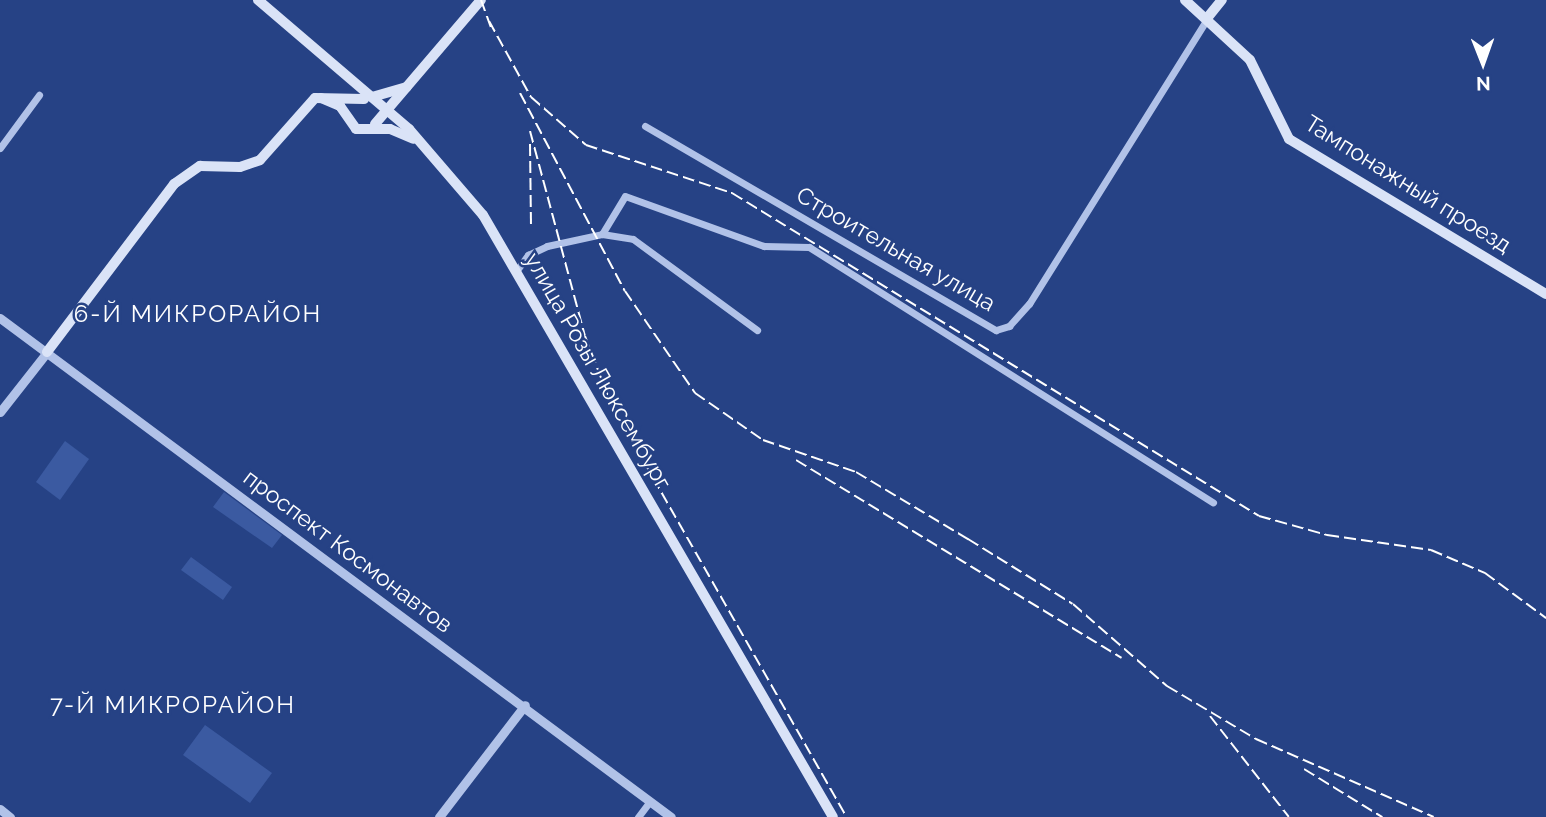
<!DOCTYPE html>
<html>
<head>
<meta charset="utf-8">
<style>
	body { margin:0 }
	#map { position:relative; width:1546px; height:817px; overflow:hidden; background:#264285; font-family:Raleway,sans-serif }
	div>[style] { position:absolute }
	.green>* { inset:0; background:#3b5aa1 }
	.minor>* { height:7px; margin:-3.5px; padding:0 3.5px; transform-origin:3.5px; border-radius:3.5px; background:#b1c2e8 }
	.tertiary>* { height:9px; margin:-4.5px; padding:0 4.5px; transform-origin:4.5px; border-radius:4.5px; background:#b1c2e8 }
	.secondary>* { height:10px; margin:-5px; padding:0 5px; transform-origin:5px; border-radius:5px; background:#dae3f7 }
	.rail>* { height:2px; margin-top:-1px; transform-origin:0; background:repeating-linear-gradient(90deg,#fff 0 12px,transparent 0 17px) }
	span { translate:-50% -50%; white-space:nowrap; text-align:center; line-height:1.15; -webkit-text-stroke:5px #264285; paint-order:stroke }
	.street-label { font-size:23px; color:#fff }
	.neighbourhood-label { font-size:24px; color:#fff; letter-spacing:2px }
	.north { position:absolute; left:1448px; top:28px; width:70px; height:70px; -webkit-text-stroke:5px #264285; paint-order:stroke; rotate:179deg; font-size:19px; font-weight:700; line-height:28px; text-align:center; color:#fff }
	.north::after { content:''; display:block; margin:auto; width:24px; height:32px; background:#fff; clip-path:polygon(50% 0,100% 100%,50% 72%,0 100%) }
</style>
</head>
<body>
<div id="map">
	<div class="green">
		<i style="clip-path:polygon(65px 441px,89px 459px,60px 500px,36px 482px)"></i>
		<i style="clip-path:polygon(224px 492px,282px 535px,272px 548px,213px 507px)"></i>
		<i style="clip-path:polygon(191px 557px,232px 587px,223px 600px,181px 570px)"></i>
		<i style="clip-path:polygon(205px 725px,272px 773px,250px 803px,183px 755px)"></i>
	</div>
	<div class="minor">
		<i style="left:645px;top:126px;width:406px;rotate:30.2deg"></i>
		<i style="left:996px;top:330px;width:14px;rotate:-17deg"></i>
		<i style="left:1009px;top:326px;width:30px;rotate:-48deg"></i>
		<i style="left:1029px;top:304px;width:337px;rotate:-58deg"></i>
		<i style="left:0;top:148px;width:66px;rotate:-53.7deg"></i>
		<i style="left:602px;top:234px;width:31px;rotate:9deg"></i>
		<i style="left:633px;top:239px;width:154px;rotate:36.3deg"></i>
		<i style="left:517px;top:270px;width:19px;rotate:-54deg"></i>
		<i style="left:528px;top:255px;width:21px;rotate:-25deg"></i>
		<i style="left:547px;top:246px;width:56px;rotate:-12.3deg"></i>
		<i style="left:602px;top:234px;width:44px;rotate:-58.8deg"></i>
		<i style="left:625px;top:196px;width:148px;rotate:19.8deg"></i>
		<i style="left:764px;top:246px;width:45px;rotate:1.3deg"></i>
		<i style="left:809px;top:247px;width:478px;rotate:32.3deg"></i>
		<i style="left:638px;top:817px;width:20px;rotate:-53deg"></i>
	</div>
	<div class="tertiary">
		<i style="left:0;top:318px;width:836px;rotate:36.64deg"></i>
		<i style="left:0;top:412px;width:76px;rotate:-51.9deg"></i>
		<i style="left:0;top:809px;width:13px;rotate:39deg"></i>
		<i style="left:439px;top:817px;width:141px;rotate:-52.5deg"></i>
	</div>
	<div class="secondary">
		<i style="left:258px;top:0;width:199px;rotate:40.5deg"></i>
		<i style="left:409px;top:129px;width:113px;rotate:49.3deg"></i>
		<i style="left:483px;top:215px;width:696px;rotate:59.83deg"></i>
		<i style="left:1185px;top:0;width:88px;rotate:42.7deg"></i>
		<i style="left:1250px;top:60px;width:88px;rotate:63.7deg"></i>
		<i style="left:1289px;top:139px;width:300px;rotate:31.1deg"></i>
		<i style="left:1208px;top:17px;width:22px;rotate:-51deg"></i>
		<i style="left:372px;top:97px;width:36px;rotate:-16deg"></i>
		<i style="left:321px;top:98px;width:21px;rotate:23deg"></i>
		<i style="left:340px;top:106px;width:28px;rotate:55deg"></i>
		<i style="left:356px;top:129px;width:34px"></i>
		<i style="left:390px;top:129px;width:25px;rotate:23deg"></i>
		<i style="left:375px;top:124px;width:163px;rotate:-49.5deg"></i>
		<i style="left:47px;top:352px;width:211px;rotate:-52.9deg"></i>
		<i style="left:174px;top:184px;width:32px;rotate:-35deg"></i>
		<i style="left:200px;top:166px;width:40px;rotate:1.4deg"></i>
		<i style="left:240px;top:167px;width:21px;rotate:-19deg"></i>
		<i style="left:260px;top:160px;width:83px;rotate:-48.4deg"></i>
		<i style="left:315px;top:98px;width:49px;rotate:1.2deg"></i>
	</div>
	<div class="rail">
		<i style="left:481px;top:0;width:32px;rotate:70deg"></i>
		<i style="left:489px;top:21px;width:87px;rotate:61.1deg"></i>
		<i style="left:531px;top:97px;width:73px;rotate:41.1deg"></i>
		<i style="left:586px;top:145px;width:154px;rotate:18.2deg"></i>
		<i style="left:732px;top:193px;width:618px;rotate:31.5deg"></i>
		<i style="left:1259px;top:516px;width:71px;rotate:15.6deg"></i>
		<i style="left:1327px;top:535px;width:105px;rotate:8.2deg"></i>
		<i style="left:1431px;top:550px;width:59px;rotate:23.1deg"></i>
		<i style="left:1485px;top:573px;width:76px;rotate:36.4deg"></i>
		<i style="left:520px;top:93px;width:224px;rotate:62.1deg"></i>
		<i style="left:625px;top:291px;width:124px;rotate:55.5deg"></i>
		<i style="left:695px;top:393px;width:83px;rotate:34.7deg"></i>
		<i style="left:763px;top:440px;width:98px;rotate:19deg"></i>
		<i style="left:856px;top:472px;width:131px;rotate:30.9deg"></i>
		<i style="left:968px;top:539px;width:123px;rotate:31.8deg"></i>
		<i style="left:1073px;top:604px;width:125px;rotate:41.1deg"></i>
		<i style="left:1167px;top:686px;width:104px;rotate:30.8deg"></i>
		<i style="left:1256px;top:739px;width:194px;rotate:23.7deg"></i>
		<i style="left:530px;top:131px;width:212px;rotate:75deg"></i>
		<i style="left:585px;top:336px;width:73px;rotate:69.1deg"></i>
		<i style="left:611px;top:404px;width:476px;rotate:60.3deg"></i>
		<i style="left:530px;top:144px;width:81px;rotate:89.3deg"></i>
		<i style="left:796px;top:460px;width:381px;rotate:31.3deg"></i>
		<i style="left:1210px;top:716px;width:128px;rotate:52deg"></i>
		<i style="left:1304px;top:769px;width:92px;rotate:31.6deg"></i>
	</div>
	<div class="street-label">
		<span style="left:1408px;top:184px;rotate:32deg">Тампонажный проезд</span>
		<span style="left:896px;top:249px;rotate:30deg">Строительная улица</span>
		<span style="left:598px;top:371px;rotate:60deg">улица Розы Люксембург</span>
		<span style="left:348px;top:551px;rotate:37deg">проспект Космонавтов</span>
	</div>
	<div class="neighbourhood-label">
		<span style="left:198px;top:314px">6-Й МИКРОРАЙОН</span>
		<span style="left:173px;top:705px">7-Й МИКРОРАЙОН</span>
	</div>
	<div class="north">N</div>
</div>
</body>
</html>
